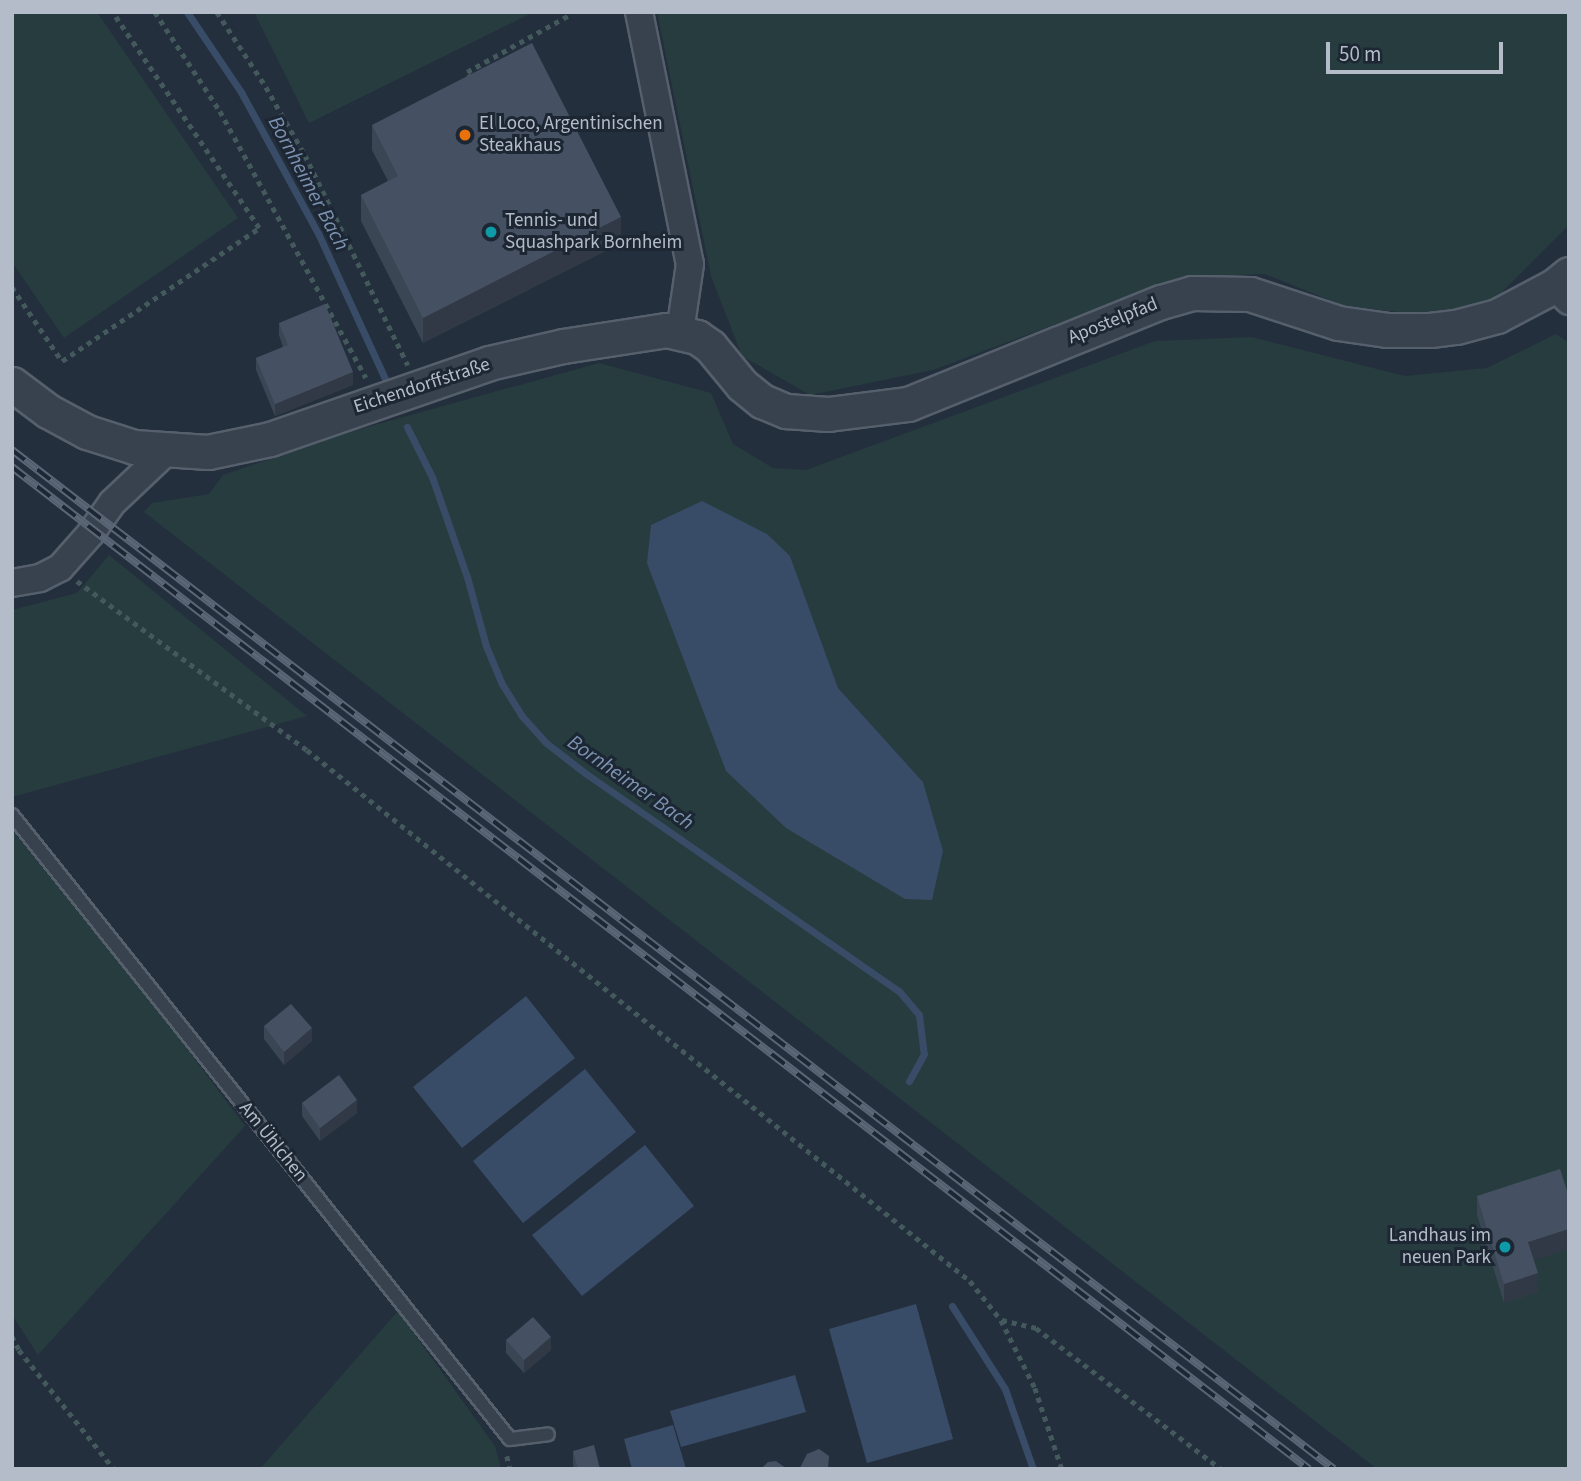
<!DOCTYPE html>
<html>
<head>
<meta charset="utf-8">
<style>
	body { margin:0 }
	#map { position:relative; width:1581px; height:1481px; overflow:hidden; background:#242f3e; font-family:"Source Sans 3",sans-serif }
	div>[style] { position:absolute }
	.green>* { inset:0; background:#263c3f }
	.water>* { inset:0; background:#394c67 }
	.stream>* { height:7px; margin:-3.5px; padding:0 3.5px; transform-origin:3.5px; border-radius:3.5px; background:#394c67 }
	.path>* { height:4.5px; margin-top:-2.25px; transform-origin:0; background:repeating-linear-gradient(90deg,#44595c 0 5px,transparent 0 10px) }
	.roads { filter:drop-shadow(2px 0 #565f6c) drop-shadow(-2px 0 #565f6c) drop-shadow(0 2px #565f6c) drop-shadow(0 -2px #565f6c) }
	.service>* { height:12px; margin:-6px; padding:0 6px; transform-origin:6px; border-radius:6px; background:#38414e }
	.minor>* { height:26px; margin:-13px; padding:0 13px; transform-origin:13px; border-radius:13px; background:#38414e }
	.tertiary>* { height:33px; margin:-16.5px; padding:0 16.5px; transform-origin:16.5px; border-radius:16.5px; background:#38414e }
	.rail>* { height:8px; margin-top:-4px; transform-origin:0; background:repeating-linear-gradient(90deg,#1d2633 0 16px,#5a6575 0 32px); box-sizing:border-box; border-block:2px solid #5a6575 }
	.wall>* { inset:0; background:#3b4654 }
	.shaded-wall>* { inset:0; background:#303945 }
	.building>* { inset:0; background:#455162 }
	.dots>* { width:19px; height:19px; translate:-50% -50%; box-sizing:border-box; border:4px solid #1d2633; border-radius:50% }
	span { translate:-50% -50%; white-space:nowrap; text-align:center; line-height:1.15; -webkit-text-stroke:6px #1d2633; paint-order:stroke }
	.poi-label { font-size:19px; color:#b4bcc9 }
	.left { translate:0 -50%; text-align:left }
	.right { translate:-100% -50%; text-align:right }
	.street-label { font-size:19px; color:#b4bcc9 }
	.water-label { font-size:21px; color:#7c92b1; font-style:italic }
	.frame { position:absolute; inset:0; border:14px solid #b4bcc9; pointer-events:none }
	.scale { position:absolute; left:1326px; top:42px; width:177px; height:32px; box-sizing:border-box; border:4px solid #b4bcc9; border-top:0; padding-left:9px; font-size:21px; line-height:24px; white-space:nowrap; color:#b4bcc9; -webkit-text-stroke:5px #1d2633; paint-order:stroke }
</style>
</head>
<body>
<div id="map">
	<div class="green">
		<i style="clip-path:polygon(12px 12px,97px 12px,238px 218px,64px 338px,12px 262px)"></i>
		<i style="clip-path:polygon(254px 12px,534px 12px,309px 123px)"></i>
		<i style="clip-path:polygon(657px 12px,1569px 12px,1569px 225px,1497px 297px,1435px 316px,1344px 306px,1265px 274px,1181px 277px,933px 370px,810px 395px,742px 356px,711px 276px)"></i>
		<i style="clip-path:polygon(evenodd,1556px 334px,1569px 343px,1569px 1469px,1377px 1469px,144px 512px,152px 503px,209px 494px,223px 475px,353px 431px,599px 363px,711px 393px,733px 444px,773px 468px,806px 470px,1155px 341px,1251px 337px,1405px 376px,1487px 368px,1556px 334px,651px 525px,790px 556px,838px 688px,923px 782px,651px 525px)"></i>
		<i style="clip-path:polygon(109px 555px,307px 716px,12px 797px,12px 610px,77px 593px)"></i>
		<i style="clip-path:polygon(12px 830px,158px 1010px,245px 1126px,38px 1355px,12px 1315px)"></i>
		<i style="clip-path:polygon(398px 1311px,495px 1446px,501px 1469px,260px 1469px)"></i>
	</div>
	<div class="water">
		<i style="clip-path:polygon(702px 501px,767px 534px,790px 556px,838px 688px,923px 782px,943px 851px,932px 900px,905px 899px,786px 828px,726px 771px,647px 563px,651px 525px)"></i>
		<i style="clip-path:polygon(526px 996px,575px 1058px,462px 1148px,413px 1087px)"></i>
		<i style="clip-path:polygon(585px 1069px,636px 1132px,523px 1223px,473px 1161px)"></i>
		<i style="clip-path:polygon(645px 1145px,694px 1206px,582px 1296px,532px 1235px)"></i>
		<i style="clip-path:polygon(916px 1304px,953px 1439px,867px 1463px,829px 1329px)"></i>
		<i style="clip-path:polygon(795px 1375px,806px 1412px,681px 1447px,670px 1411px)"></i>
		<i style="clip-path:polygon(673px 1425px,686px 1469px,632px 1469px,624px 1439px)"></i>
	</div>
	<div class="stream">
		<i style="left:187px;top:12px;width:97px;rotate:56deg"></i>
		<i style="left:241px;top:92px;width:161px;rotate:61.4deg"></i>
		<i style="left:318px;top:233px;width:161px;rotate:65.3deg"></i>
		<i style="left:407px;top:427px;width:56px;rotate:63.4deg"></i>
		<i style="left:432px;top:477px;width:106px;rotate:70.7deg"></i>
		<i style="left:467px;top:577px;width:72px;rotate:74.6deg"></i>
		<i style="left:486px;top:646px;width:41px;rotate:67.2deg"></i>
		<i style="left:502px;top:684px;width:36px;rotate:58deg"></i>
		<i style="left:521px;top:715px;width:36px;rotate:48deg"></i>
		<i style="left:545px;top:742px;width:51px;rotate:37.8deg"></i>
		<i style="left:585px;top:773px;width:382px;rotate:34.8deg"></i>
		<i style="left:899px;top:991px;width:31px;rotate:50deg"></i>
		<i style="left:919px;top:1015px;width:39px;rotate:83deg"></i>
		<i style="left:924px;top:1054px;width:31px;rotate:119deg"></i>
		<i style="left:952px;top:1306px;width:98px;rotate:57.4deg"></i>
		<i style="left:1005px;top:1389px;width:85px;rotate:70.7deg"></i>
	</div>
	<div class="path">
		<i style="left:155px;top:12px;width:118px;rotate:56.7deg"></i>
		<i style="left:220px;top:111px;width:304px;rotate:61.3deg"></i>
		<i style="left:217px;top:12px;width:90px;rotate:56.8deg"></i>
		<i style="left:266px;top:87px;width:78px;rotate:60.2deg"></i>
		<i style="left:305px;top:155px;width:234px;rotate:63.9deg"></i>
		<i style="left:471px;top:79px;width:8px;rotate:-120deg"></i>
		<i style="left:467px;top:72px;width:119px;rotate:-29.1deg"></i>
		<i style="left:12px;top:287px;width:89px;rotate:56deg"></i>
		<i style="left:62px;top:361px;width:238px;rotate:-34deg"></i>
		<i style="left:259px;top:228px;width:261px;rotate:-124.2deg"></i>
		<i style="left:77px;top:581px;width:285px;rotate:36.3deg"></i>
		<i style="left:307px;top:750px;width:849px;rotate:38.69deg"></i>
		<i style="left:970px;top:1281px;width:50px;rotate:51.5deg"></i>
		<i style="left:1001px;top:1320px;width:76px;rotate:63.4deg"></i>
		<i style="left:1035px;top:1388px;width:85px;rotate:71.6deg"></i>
		<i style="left:1002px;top:1320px;width:35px;rotate:13deg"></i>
		<i style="left:1036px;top:1328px;width:233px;rotate:37.3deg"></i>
		<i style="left:12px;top:1336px;width:16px;rotate:63deg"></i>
		<i style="left:19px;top:1350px;width:152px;rotate:51.4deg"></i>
		<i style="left:507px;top:1456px;width:13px;rotate:77deg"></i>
	</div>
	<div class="roads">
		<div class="service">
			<i style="left:12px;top:815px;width:798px;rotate:51.41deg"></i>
			<i style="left:510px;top:1439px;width:38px;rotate:-7deg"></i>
		</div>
		<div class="minor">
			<i style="left:639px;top:12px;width:257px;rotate:78.6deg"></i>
			<i style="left:690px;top:264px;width:69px;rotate:98.4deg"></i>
			<i style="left:1554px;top:286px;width:21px;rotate:45deg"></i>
			<i style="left:12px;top:583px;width:28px;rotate:-10deg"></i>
			<i style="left:40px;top:578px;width:22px;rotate:-27deg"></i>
			<i style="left:60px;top:568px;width:47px;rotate:-48.5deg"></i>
			<i style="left:91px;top:533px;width:37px;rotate:-55deg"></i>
			<i style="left:112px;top:503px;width:76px;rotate:-43.4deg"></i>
		</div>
		<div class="tertiary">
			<i style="left:12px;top:384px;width:45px;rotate:36.9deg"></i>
			<i style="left:48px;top:411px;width:44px;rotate:28.3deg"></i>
			<i style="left:87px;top:432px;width:49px;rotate:17.7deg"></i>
			<i style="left:134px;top:447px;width:74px;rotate:3.9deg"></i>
			<i style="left:208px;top:452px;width:63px;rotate:-11.8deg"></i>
			<i style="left:270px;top:439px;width:232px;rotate:-19.1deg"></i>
			<i style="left:489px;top:363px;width:76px;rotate:-12.9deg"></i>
			<i style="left:563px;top:346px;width:104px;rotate:-8.8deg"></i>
			<i style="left:666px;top:330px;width:32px;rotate:13deg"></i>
			<i style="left:697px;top:337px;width:16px;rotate:35deg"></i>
			<i style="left:710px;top:346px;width:50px;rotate:50.6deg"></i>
			<i style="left:742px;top:385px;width:26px;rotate:39deg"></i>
			<i style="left:762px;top:401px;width:26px;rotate:23deg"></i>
			<i style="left:786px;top:411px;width:42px;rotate:4.1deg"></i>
			<i style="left:828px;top:414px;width:81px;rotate:-7.1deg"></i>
			<i style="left:908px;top:404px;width:273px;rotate:-22deg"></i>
			<i style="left:1161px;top:302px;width:32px;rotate:-16deg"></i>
			<i style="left:1192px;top:293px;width:58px;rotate:1deg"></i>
			<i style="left:1250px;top:294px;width:93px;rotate:18.2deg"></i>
			<i style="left:1338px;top:323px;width:49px;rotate:8.1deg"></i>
			<i style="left:1387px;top:330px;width:43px"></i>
			<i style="left:1430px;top:330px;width:26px;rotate:-7deg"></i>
			<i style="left:1456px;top:327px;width:42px;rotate:-15deg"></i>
			<i style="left:1497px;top:316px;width:64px;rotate:-27.8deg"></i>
			<i style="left:1554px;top:286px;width:19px;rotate:-39deg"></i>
		</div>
	</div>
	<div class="rail">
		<i style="left:12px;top:450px;width:1669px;rotate:37.63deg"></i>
		<i style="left:12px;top:467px;width:1639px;rotate:37.69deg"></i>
	</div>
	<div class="wall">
		<i style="clip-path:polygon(372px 125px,621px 243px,423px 343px,361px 221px,361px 195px,388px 181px,372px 150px)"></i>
		<i style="clip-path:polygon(279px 323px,353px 385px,275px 416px,256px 370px,256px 358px,283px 347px,279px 335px)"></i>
		<i style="clip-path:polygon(264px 1026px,312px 1041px,284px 1065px,264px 1039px)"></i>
		<i style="clip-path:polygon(302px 1103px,357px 1113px,320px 1141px,302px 1116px)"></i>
		<i style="clip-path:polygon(1477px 1196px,1569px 1249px,1533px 1260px,1538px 1292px,1504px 1303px,1477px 1215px)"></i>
		<i style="clip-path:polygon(506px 1340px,551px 1350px,524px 1373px,506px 1353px)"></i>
		<i style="clip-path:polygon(573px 1451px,600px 1469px,574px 1469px,573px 1464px)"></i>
	</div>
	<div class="shaded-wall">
		<i style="clip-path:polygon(621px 217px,621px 243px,423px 343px,423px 318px)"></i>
		<i style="clip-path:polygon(353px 372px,353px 385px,275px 416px,275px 404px)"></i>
		<i style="clip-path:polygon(312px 1028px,312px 1041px,284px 1065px,284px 1052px)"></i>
		<i style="clip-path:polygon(357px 1100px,357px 1113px,320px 1141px,320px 1128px)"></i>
		<i style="clip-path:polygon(1569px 1229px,1569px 1249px,1528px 1262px,1528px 1242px)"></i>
		<i style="clip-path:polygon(1538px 1273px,1538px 1292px,1504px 1303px,1504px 1284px)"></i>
		<i style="clip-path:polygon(551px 1337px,551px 1350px,524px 1373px,524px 1360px)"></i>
	</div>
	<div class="building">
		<i style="clip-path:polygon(532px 43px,621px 217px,423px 318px,361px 195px,398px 176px,372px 125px)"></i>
		<i style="clip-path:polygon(325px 304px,353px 372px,275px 404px,256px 358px,288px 345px,279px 323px)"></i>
		<i style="clip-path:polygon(291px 1004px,312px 1028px,284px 1052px,264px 1026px)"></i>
		<i style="clip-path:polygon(339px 1075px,357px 1100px,320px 1128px,302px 1103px)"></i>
		<i style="clip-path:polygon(1560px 1169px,1569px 1197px,1569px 1229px,1528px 1242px,1538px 1273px,1504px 1284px,1477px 1196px)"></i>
		<i style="clip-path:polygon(533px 1317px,551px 1337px,524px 1360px,506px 1340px)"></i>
		<i style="clip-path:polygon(594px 1445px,600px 1469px,578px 1469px,573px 1451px)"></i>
		<i style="clip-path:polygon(819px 1449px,829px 1456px,828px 1469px,803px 1469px,800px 1468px,807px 1454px)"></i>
		<i style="clip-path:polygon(776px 1461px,787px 1469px,761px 1469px,768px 1462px)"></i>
	</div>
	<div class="dots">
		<i style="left:465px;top:135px;background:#e8710a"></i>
		<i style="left:491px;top:232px;background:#0f9aa8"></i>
		<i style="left:1505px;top:1247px;background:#0f9aa8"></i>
	</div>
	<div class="poi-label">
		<span class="left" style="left:479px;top:135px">El Loco, Argentinischen<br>Steakhaus</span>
		<span class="left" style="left:505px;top:232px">Tennis- und<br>Squashpark Bornheim</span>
		<span class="right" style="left:1491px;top:1247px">Landhaus im<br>neuen Park</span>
	</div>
	<div class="street-label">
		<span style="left:1113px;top:321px;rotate:-22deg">Apostelpfad</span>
		<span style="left:422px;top:386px;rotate:-18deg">Eichendorffstraße</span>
		<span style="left:273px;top:1142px;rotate:51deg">Am Ühlchen</span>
	</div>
	<div class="water-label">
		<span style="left:309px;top:183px;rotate:62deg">Bornheimer Bach</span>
		<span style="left:631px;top:782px;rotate:35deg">Bornheimer Bach</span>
	</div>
	<div class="frame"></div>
	<div class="scale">50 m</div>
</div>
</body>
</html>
